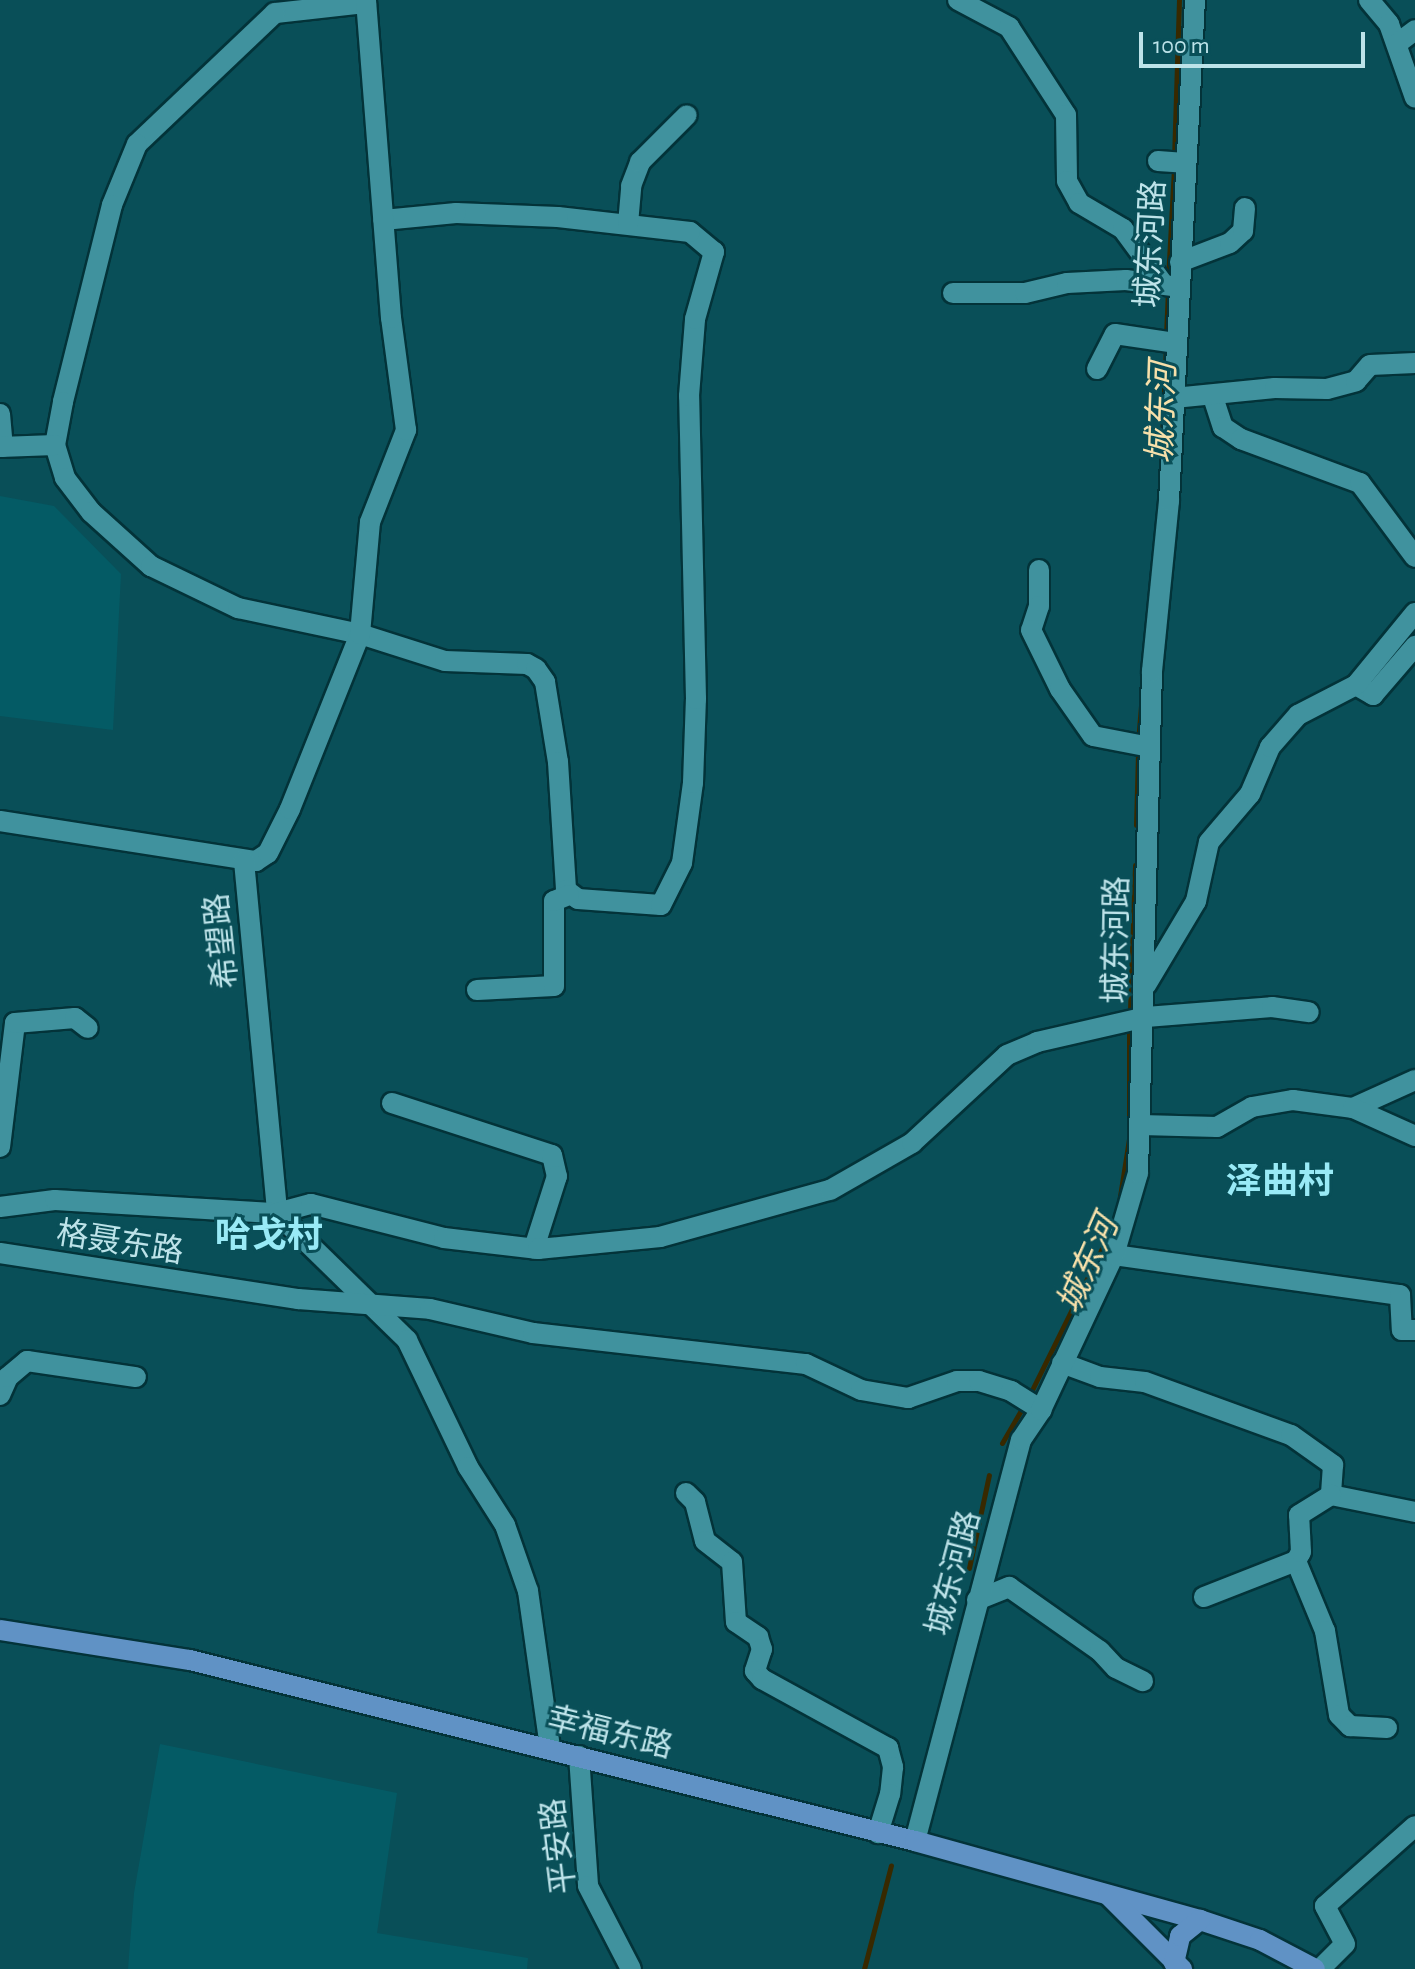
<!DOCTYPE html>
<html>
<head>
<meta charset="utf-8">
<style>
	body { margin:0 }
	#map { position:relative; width:1415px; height:1969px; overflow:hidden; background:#094f58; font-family:"Alegreya Sans","Noto Sans SC",sans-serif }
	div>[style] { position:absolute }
	.built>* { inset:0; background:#045b65 }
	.stream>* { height:5px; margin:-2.5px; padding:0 2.5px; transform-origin:2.5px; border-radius:2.5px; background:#382900 }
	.roads { filter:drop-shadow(2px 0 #033339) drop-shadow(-2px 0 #033339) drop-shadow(0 2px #033339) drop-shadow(0 -2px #033339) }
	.minor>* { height:20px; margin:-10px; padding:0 10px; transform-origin:10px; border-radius:10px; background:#40929e }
	.major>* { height:20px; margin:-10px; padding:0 10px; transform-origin:10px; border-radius:10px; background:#6092c5 }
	span { translate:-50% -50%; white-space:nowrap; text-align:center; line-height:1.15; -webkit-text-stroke:6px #094f58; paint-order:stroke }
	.street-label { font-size:32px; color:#bde3e9 }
	.water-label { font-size:34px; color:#f7e0aa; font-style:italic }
	.quarter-label { font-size:36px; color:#99eaf6; font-weight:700 }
	.scale { position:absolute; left:1139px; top:32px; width:226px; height:36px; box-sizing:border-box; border:4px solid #bde3e9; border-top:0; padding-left:10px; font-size:24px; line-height:28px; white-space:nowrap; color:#bde3e9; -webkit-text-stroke:6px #094f58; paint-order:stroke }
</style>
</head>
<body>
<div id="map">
	<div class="built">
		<i style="clip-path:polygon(0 496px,54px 506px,121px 574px,113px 730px,0 716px)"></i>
		<i style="clip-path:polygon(160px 1744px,397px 1793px,377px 1933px,528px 1958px,527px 1969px,128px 1969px,134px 1893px)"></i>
	</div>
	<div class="stream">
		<i style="left:1174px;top:159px;width:159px;rotate:-88.2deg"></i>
		<i style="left:1168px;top:279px;width:110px;rotate:-86.9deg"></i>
		<i style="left:1166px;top:335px;width:46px;rotate:-87.5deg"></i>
		<i style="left:1161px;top:463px;width:118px;rotate:-87.6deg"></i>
		<i style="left:1138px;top:742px;width:159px;rotate:-85.3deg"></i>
		<i style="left:1136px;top:825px;width:73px;rotate:-88.4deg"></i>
		<i style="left:1130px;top:1010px;width:145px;rotate:-88deg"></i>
		<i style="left:1118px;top:1209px;width:71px;rotate:-81.1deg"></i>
		<i style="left:1129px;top:1139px;width:111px;rotate:-90deg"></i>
		<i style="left:1029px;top:1396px;width:190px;rotate:-63.7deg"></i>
		<i style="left:1002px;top:1443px;width:44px;rotate:-59.9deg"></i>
		<i style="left:969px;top:1568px;width:95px;rotate:-77.9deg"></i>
		<i style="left:864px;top:1969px;width:107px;rotate:-75.4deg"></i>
	</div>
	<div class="roads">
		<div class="minor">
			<i style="left:958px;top:0;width:58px;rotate:27.9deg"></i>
			<i style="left:1009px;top:27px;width:105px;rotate:57.1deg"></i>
			<i style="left:1066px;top:115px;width:66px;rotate:89.1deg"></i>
			<i style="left:1067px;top:181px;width:25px;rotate:61deg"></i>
			<i style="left:1079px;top:203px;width:51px;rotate:30.6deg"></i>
			<i style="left:1123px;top:229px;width:66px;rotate:53.7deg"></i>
			<i style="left:1369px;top:0;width:31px;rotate:50deg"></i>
			<i style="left:1389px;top:24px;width:78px;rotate:70.6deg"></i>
			<i style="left:366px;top:3px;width:92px;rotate:173.7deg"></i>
			<i style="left:275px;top:13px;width:190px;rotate:136.5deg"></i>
			<i style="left:137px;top:144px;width:66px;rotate:112.3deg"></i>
			<i style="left:112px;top:205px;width:203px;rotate:104deg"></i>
			<i style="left:63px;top:402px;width:44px;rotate:100.5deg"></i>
			<i style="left:55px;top:445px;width:34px;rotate:73deg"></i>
			<i style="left:65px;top:478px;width:43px;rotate:52.6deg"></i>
			<i style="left:91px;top:512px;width:81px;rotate:42deg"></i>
			<i style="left:151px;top:566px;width:97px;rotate:25.8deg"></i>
			<i style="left:238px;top:608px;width:125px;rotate:12deg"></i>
			<i style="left:360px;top:634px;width:89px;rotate:17.6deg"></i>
			<i style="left:445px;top:661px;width:82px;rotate:2.1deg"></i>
			<i style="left:527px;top:664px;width:10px;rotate:29deg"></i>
			<i style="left:536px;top:669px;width:16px;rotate:55deg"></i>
			<i style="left:545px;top:682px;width:81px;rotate:80.8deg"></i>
			<i style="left:558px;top:762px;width:128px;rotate:86.4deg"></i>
			<i style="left:566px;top:890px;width:15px;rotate:37deg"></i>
			<i style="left:578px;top:899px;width:83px;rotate:4.1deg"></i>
			<i style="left:661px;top:905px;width:47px;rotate:-63.4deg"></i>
			<i style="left:682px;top:863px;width:81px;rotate:-82.2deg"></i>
			<i style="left:693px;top:783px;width:84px;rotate:-88deg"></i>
			<i style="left:696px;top:699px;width:303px;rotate:-91.3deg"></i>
			<i style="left:689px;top:396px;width:77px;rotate:-85.5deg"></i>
			<i style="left:695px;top:319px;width:70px;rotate:-74.2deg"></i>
			<i style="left:714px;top:252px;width:31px;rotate:-140deg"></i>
			<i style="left:690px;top:232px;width:133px;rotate:-173.5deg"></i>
			<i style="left:558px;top:217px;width:102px;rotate:-177.8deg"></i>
			<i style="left:456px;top:213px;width:73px;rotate:174.5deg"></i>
			<i style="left:1398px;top:43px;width:21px;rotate:-37deg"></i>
			<i style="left:1158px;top:161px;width:27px;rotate:4deg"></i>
			<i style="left:628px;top:224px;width:38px;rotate:-85deg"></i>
			<i style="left:631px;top:186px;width:26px;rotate:-69deg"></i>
			<i style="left:640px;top:162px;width:66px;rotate:-45deg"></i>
			<i style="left:1180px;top:262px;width:53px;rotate:-20.8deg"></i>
			<i style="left:1230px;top:243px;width:18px;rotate:-43deg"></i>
			<i style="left:1243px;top:231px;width:23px;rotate:-85deg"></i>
			<i style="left:953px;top:293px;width:72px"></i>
			<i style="left:1025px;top:293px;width:43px;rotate:-13.4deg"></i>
			<i style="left:1067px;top:283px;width:59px;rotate:-2.9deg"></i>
			<i style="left:1126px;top:280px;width:45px;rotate:7.6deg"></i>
			<i style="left:1097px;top:369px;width:39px;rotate:-63deg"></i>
			<i style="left:1115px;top:334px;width:62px;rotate:8.4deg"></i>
			<i style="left:1213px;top:397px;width:32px;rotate:72deg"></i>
			<i style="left:1223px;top:427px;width:22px;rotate:34deg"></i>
			<i style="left:1241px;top:439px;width:127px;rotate:20.3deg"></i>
			<i style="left:1360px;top:483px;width:92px;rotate:53.4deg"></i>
			<i style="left:1174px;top:398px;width:101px;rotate:-5.7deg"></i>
			<i style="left:1275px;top:388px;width:52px;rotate:1.1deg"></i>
			<i style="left:1327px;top:389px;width:30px;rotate:-15deg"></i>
			<i style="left:1356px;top:381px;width:21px;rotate:-49deg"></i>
			<i style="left:1370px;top:365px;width:45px;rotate:-2.5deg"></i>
			<i style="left:0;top:414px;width:33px;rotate:85deg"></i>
			<i style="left:0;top:447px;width:55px;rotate:-2.1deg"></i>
			<i style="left:1039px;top:570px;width:36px;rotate:90deg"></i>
			<i style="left:1039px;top:606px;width:25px;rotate:108deg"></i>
			<i style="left:1031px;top:630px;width:66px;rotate:63.8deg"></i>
			<i style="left:1060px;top:689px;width:57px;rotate:54.9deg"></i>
			<i style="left:1093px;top:736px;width:58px;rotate:10.9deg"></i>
			<i style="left:1356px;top:685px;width:20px;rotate:30deg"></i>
			<i style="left:1373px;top:695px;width:65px;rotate:-49.4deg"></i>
			<i style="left:0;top:821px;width:259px;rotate:8.9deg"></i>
			<i style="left:256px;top:861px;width:14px;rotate:-34deg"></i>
			<i style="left:268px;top:853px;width:49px;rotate:-63.4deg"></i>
			<i style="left:290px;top:809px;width:188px;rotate:-68.2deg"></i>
			<i style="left:360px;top:634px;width:112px;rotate:-84.9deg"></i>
			<i style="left:370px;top:522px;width:99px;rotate:-68.6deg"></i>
			<i style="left:406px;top:430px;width:113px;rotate:-97.6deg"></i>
			<i style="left:391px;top:318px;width:319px;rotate:-94.5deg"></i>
			<i style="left:244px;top:861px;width:354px;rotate:84.6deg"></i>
			<i style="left:277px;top:1213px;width:182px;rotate:44.3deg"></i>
			<i style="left:407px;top:1340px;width:141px;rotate:64.3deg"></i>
			<i style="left:468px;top:1467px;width:69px;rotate:57.5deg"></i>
			<i style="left:505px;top:1525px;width:70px;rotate:70.8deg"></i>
			<i style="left:528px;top:1591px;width:159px;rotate:82deg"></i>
			<i style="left:1146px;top:985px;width:98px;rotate:-59.2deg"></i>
			<i style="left:1196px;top:901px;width:60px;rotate:-77.6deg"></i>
			<i style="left:1209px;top:842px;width:63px;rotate:-49.5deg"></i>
			<i style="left:1250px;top:794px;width:51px;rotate:-66.9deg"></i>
			<i style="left:1270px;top:747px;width:43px;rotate:-48.8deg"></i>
			<i style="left:1298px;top:715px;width:65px;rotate:-27.3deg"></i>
			<i style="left:1356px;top:685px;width:93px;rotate:-50.7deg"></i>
			<i style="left:477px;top:990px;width:77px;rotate:-3deg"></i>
			<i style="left:554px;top:986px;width:85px;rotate:-90deg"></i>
			<i style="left:554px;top:901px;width:16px;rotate:-22deg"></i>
			<i style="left:392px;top:1103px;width:168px;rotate:18deg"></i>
			<i style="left:552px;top:1155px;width:22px;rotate:77deg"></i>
			<i style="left:557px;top:1176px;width:76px;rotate:107.7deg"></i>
			<i style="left:1353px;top:1108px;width:68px;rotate:-24.3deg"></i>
			<i style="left:1141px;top:1125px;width:76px;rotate:1.5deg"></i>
			<i style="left:1217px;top:1127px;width:40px;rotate:-29.7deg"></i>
			<i style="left:1252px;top:1107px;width:42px;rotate:-9.7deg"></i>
			<i style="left:1293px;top:1100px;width:61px;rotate:7.6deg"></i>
			<i style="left:1353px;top:1108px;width:68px;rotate:24.3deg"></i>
			<i style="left:0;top:1147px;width:125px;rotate:-83.1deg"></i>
			<i style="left:15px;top:1023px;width:60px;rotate:-4.8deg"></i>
			<i style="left:75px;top:1018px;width:16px;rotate:38deg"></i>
			<i style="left:0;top:1207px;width:55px;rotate:-7.3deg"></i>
			<i style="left:55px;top:1200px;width:222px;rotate:3.4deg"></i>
			<i style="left:277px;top:1213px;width:35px;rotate:-15deg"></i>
			<i style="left:311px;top:1204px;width:137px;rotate:14.3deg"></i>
			<i style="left:444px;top:1238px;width:95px;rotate:6.7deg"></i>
			<i style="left:538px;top:1249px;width:123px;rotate:-5.6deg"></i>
			<i style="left:660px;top:1237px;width:176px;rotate:-15.5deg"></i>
			<i style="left:830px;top:1190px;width:95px;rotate:-29.8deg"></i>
			<i style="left:912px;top:1143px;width:129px;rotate:-42.8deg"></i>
			<i style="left:1007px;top:1055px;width:33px;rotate:-23deg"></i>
			<i style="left:1037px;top:1042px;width:112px;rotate:-12.9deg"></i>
			<i style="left:1146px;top:1017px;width:126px;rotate:-4.5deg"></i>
			<i style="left:1272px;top:1007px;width:37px;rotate:8deg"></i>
			<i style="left:0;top:1253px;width:302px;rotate:8.8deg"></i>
			<i style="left:298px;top:1299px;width:132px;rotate:4.3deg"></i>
			<i style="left:430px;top:1309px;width:106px;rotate:13.1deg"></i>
			<i style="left:533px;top:1333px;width:275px;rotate:6.5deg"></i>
			<i style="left:806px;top:1364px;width:61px;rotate:25.3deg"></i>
			<i style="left:861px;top:1390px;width:48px;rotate:9.7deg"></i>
			<i style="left:908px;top:1398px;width:52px;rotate:-19.1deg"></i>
			<i style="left:957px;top:1381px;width:22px"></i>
			<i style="left:979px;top:1381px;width:34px;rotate:17deg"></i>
			<i style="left:1011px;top:1391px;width:36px;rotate:32deg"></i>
			<i style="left:1114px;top:1255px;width:289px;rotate:8deg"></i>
			<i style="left:1400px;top:1295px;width:35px;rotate:87deg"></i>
			<i style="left:1402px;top:1330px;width:13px"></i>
			<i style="left:1062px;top:1363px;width:40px;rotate:20.2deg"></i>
			<i style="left:1100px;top:1377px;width:45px;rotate:6.3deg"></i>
			<i style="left:1145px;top:1382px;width:155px;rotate:20deg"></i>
			<i style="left:1291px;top:1435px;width:52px;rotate:35.5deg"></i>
			<i style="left:1333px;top:1465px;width:30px;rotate:94deg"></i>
			<i style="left:1331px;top:1495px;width:86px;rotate:11.4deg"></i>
			<i style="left:0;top:1395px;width:20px;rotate:-66deg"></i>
			<i style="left:8px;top:1377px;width:25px;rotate:-40deg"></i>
			<i style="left:27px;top:1361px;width:110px;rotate:8.4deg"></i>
			<i style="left:686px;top:1493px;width:13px;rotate:45deg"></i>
			<i style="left:695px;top:1502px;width:40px;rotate:75.6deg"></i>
			<i style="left:705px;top:1541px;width:34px;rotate:38deg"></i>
			<i style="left:732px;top:1562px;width:60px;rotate:86.2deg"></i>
			<i style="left:736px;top:1622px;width:27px;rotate:34deg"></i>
			<i style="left:758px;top:1637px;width:13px;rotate:72deg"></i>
			<i style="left:762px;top:1649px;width:23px;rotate:108deg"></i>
			<i style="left:755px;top:1671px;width:11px;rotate:49deg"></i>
			<i style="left:762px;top:1679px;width:144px;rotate:28.7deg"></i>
			<i style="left:888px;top:1748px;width:20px;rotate:75deg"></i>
			<i style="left:893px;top:1767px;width:27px;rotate:96deg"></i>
			<i style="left:890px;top:1794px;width:41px;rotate:107.1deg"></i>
			<i style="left:1296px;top:1561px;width:76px;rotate:67.5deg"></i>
			<i style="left:1325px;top:1631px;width:85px;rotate:80.5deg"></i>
			<i style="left:1339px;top:1715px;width:16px;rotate:45deg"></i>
			<i style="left:1350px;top:1726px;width:37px;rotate:3deg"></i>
			<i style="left:1204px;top:1597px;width:99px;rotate:-21.4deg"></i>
			<i style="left:1296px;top:1561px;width:10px;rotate:-61deg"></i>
			<i style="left:1301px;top:1552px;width:37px;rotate:-93deg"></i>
			<i style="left:1299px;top:1515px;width:38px;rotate:-32deg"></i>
			<i style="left:977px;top:1600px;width:35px;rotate:-22deg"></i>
			<i style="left:1009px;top:1587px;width:111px;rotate:35.1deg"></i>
			<i style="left:1100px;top:1651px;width:23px;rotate:47deg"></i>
			<i style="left:1116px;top:1668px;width:30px;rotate:26deg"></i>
			<i style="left:579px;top:1756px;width:130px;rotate:86deg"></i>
			<i style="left:588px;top:1886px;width:93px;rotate:62.6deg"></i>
			<i style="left:915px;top:1841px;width:415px;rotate:-75.2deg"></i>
			<i style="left:1021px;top:1440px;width:36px;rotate:-56deg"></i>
			<i style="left:1041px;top:1410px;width:171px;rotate:-64.8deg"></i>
			<i style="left:1114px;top:1255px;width:85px;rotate:-73.7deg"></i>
			<i style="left:1138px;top:1173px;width:502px;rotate:-88.4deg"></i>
			<i style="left:1152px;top:671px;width:171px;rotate:-84.3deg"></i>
			<i style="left:1169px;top:501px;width:502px;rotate:-87.03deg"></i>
			<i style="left:1320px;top:1969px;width:35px;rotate:-45deg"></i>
			<i style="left:1345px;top:1944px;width:43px;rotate:-117.8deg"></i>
			<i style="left:1325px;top:1906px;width:120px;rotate:-41.6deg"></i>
		</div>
		<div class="major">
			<i style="left:0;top:1630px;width:192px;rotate:9deg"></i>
			<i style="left:190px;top:1660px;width:747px;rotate:14.02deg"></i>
			<i style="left:915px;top:1841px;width:296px;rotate:15.5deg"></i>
			<i style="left:1200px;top:1920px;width:63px;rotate:18.4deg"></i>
			<i style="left:1260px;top:1940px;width:62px;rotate:27.8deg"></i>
			<i style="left:1108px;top:1895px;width:105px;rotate:45deg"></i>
			<i style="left:1174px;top:1963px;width:28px;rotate:-77deg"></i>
			<i style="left:1180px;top:1936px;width:26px;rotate:-39deg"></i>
		</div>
	</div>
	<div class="street-label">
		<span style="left:1151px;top:244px;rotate:-87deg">城东河路</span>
		<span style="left:1117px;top:940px;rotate:-89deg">城东河路</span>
		<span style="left:222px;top:941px;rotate:-96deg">希望路</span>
		<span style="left:120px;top:1243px;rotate:9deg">格聂东路</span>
		<span style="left:954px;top:1573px;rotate:-75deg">城东河路</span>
		<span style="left:610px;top:1733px;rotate:14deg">幸福东路</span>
		<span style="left:559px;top:1846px;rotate:-97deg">平安路</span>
	</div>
	<div class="water-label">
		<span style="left:1163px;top:413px;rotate:-88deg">城东河</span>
		<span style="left:1089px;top:1265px;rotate:-66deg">城东河</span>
	</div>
	<div class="quarter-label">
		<span style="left:1280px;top:1183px">泽曲村</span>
		<span style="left:269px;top:1237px">哈戈村</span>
	</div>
	<div class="scale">100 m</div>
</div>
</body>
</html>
